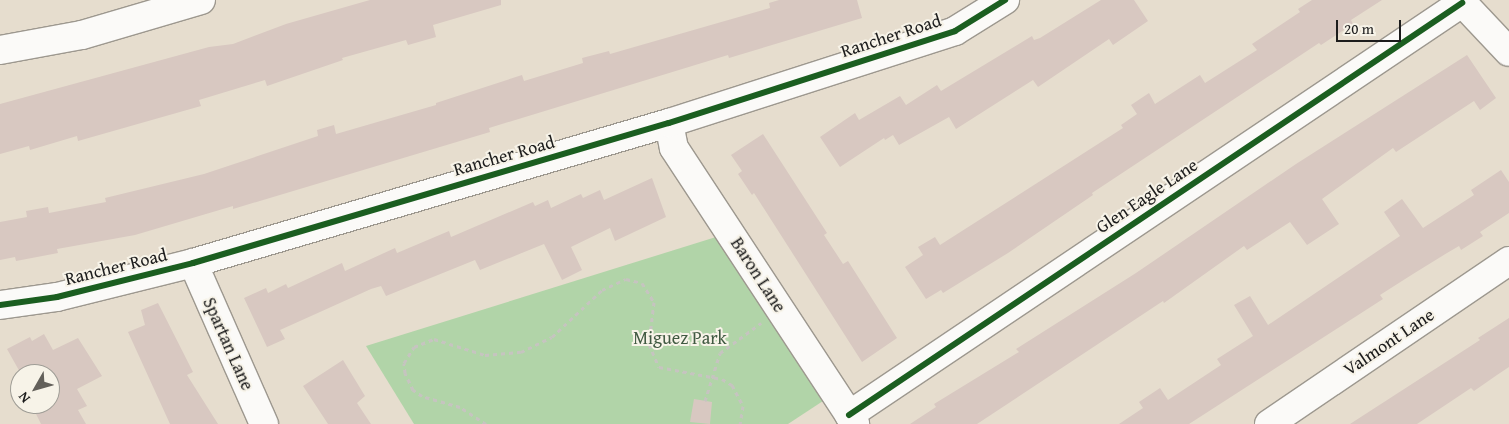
<!DOCTYPE html>
<html>
<head>
<meta charset="utf-8">
<style>
	body { margin:0 }
	#map { position:relative; width:1509px; height:424px; overflow:hidden; background:#e6ddce; font-family:"Gentium Book Plus",serif }
	div>[style] { position:absolute }
	.green>* { inset:0; background:#b1d4a8 }
	.building>* { inset:0; background:#d8c8c1 }
	.path>* { height:3px; margin-top:-1.5px; transform-origin:0; background:repeating-linear-gradient(90deg,#c6c4c0 0 4px,transparent 0 8px) }
	.roads { filter:drop-shadow(1px 0 #9d988f) drop-shadow(-1px 0 #9d988f) drop-shadow(0 1px #9d988f) drop-shadow(0 -1px #9d988f) }
	.minor>* { height:28px; margin:-14px; padding:0 14px; transform-origin:14px; border-radius:14px; background:#fbfaf8 }
	.cycleway>* { height:6px; margin:-3px; padding:0 3px; transform-origin:3px; border-radius:3px; background:#1b5e20 }
	span { translate:-50% -50%; white-space:nowrap; text-align:center; line-height:1.15; -webkit-text-stroke:4px #f7f3e8; paint-order:stroke }
	.street-label { font-size:18px; color:#1c1c1c }
	.park-label { font-size:18px; color:#415a42 }
	.north { position:absolute; left:10px; top:364px; width:50px; height:50px; box-sizing:border-box; background:#f7f3e8; border:1px solid #9f9d96; border-radius:50%; rotate:232deg; font-size:14px; font-weight:700; line-height:20px; text-align:center; color:#1c1c1c }
	.north::after { content:''; display:block; margin:auto; width:18px; height:22px; background:#63605a; clip-path:polygon(50% 0,100% 100%,50% 72%,0 100%) }
	.scale { position:absolute; left:1336px; top:20px; width:65px; height:22px; box-sizing:border-box; border:2px solid #1c1c1c; border-top:0; padding-left:6px; font-size:15px; line-height:18px; white-space:nowrap; color:#1c1c1c; -webkit-text-stroke:4px #f7f3e8; paint-order:stroke }
</style>
</head>
<body>
<div id="map">
	<div class="green">
		<i style="clip-path:polygon(716px 237px,823px 401px,788px 424px,414px 424px,366px 346px)"></i>
	</div>
	<div class="building">
		<i style="clip-path:polygon(370px 0,501px 0,501px 5px,433px 25px,436px 37px,408px 45px,406px 40px,342px 58px,343px 60px,267px 86px,265px 80px,199px 100px,201px 106px,78px 141px,77px 136px,30px 150px,29px 146px,0 154px,0 104px,209px 47px,233px 44px,286px 24px)"></i>
		<i style="clip-path:polygon(779px 0,857px 0,862px 18px,729px 58px,728px 55px,489px 128px,490px 132px,233px 209px,233px 206px,135px 235px,57px 249px,58px 253px,16px 261px,15px 257px,0 260px,0 222px,27px 217px,26px 211px,48px 207px,49px 213px,106px 202px,105px 198px,204px 174px,318px 136px,317px 130px,334px 125px,336px 134px,436px 105px,436px 103px,522px 75px,524px 81px,583px 63px,582px 58px,609px 51px,610px 54px,770px 8px,769px 3px)"></i>
		<i style="clip-path:polygon(1101px 0,1134px 0,1148px 21px,1113px 45px,1109px 39px,1038px 87px,1033px 80px,956px 129px,949px 117px,899px 145px,893px 135px,885px 140px,884px 138px,840px 167px,820px 137px,855px 113px,859px 120px,900px 96px,906px 105px,937px 85px,941px 91px,1032px 36px,1034px 40px,1040px 38px)"></i>
		<i style="clip-path:polygon(1312px 0,1382px 0,1351px 20px,1353px 24px,1321px 45px,1319px 43px,1092px 193px,1093px 195px,1008px 253px,943px 293px,941px 290px,926px 299px,905px 267px,923px 255px,918px 247px,935px 237px,940px 245px,1123px 128px,1121px 125px,1137px 114px,1131px 105px,1149px 93px,1155px 104px,1200px 75px,1205px 83px,1257px 50px,1252px 44px,1300px 12px,1298px 9px)"></i>
		<i style="clip-path:polygon(1467px 55px,1496px 98px,1480px 110px,1474px 101px,1396px 152px,1393px 148px,1322px 199px,1339px 224px,1307px 245px,1290px 222px,1247px 250px,1244px 246px,1164px 303px,1163px 301px,977px 424px,910px 424px,936px 407px,934px 404px,1019px 352px,1016px 349px,1136px 273px,1296px 164px)"></i>
		<i style="clip-path:polygon(763px 134px,827px 233px,824px 235px,843px 264px,848px 261px,897px 338px,862px 362px,754px 193px,752px 195px,738px 174px,742px 171px,731px 155px)"></i>
		<i style="clip-path:polygon(1501px 170px,1509px 182px,1509px 213px,1480px 232px,1483px 236px,1461px 250px,1459px 246px,1447px 253px,1413px 274px,1380px 295px,1383px 299px,1189px 424px,1119px 424px,1143px 408px,1139px 402px,1160px 388px,1168px 400px,1221px 365px,1217px 359px,1253px 336px,1234px 305px,1250px 296px,1268px 325px,1400px 236px,1384px 212px,1402px 199px,1423px 228px,1474px 195px,1471px 190px)"></i>
		<i style="clip-path:polygon(652px 178px,666px 217px,615px 241px,610px 228px,571px 247px,582px 270px,562px 280px,544px 244px,480px 270px,475px 260px,386px 296px,381px 286px,371px 289px,280px 330px,285px 339px,267px 347px,244px 298px,266px 288px,268px 293px,286px 284px,288px 288px,342px 263px,345px 271px,395px 248px,397px 253px,449px 231px,451px 237px,533px 202px,535px 206px,548px 200px,551px 208px,581px 194px,583px 198px,600px 190px,604px 200px)"></i>
		<i style="clip-path:polygon(158px 303px,193px 372px,187px 375px,218px 424px,170px 424px,128px 332px,145px 325px,141px 310px)"></i>
		<i style="clip-path:polygon(1509px 318px,1509px 367px,1497px 375px,1474px 391px,1471px 388px,1417px 424px,1350px 424px,1480px 340px,1478px 338px)"></i>
		<i style="clip-path:polygon(44px 334px,53px 350px,78px 338px,102px 376px,77px 389px,87px 406px,78px 410px,86px 424px,41px 424px,31px 404px,50px 404px,50px 374px,21px 374px,7px 349px,30px 337px,32px 341px)"></i>
		<i style="clip-path:polygon(343px 360px,365px 396px,357px 403px,371px 424px,328px 424px,303px 386px)"></i>
		<i style="clip-path:polygon(694px 399px,712px 402px,710px 424px,690px 422px)"></i>
	</div>
	<div class="path">
		<i style="left:705px;top:401px;width:50px;rotate:-72.6deg"></i>
		<i style="left:720px;top:353px;width:51px;rotate:-36.2deg"></i>
		<i style="left:486px;top:424px;width:31px;rotate:-147deg"></i>
		<i style="left:460px;top:407px;width:40px;rotate:-164deg"></i>
		<i style="left:422px;top:396px;width:11px;rotate:-146deg"></i>
		<i style="left:413px;top:390px;width:19px;rotate:-115deg"></i>
		<i style="left:405px;top:373px;width:10px;rotate:-96deg"></i>
		<i style="left:404px;top:363px;width:19px;rotate:-58deg"></i>
		<i style="left:414px;top:347px;width:22px;rotate:-22deg"></i>
		<i style="left:434px;top:339px;width:53px;rotate:17.4deg"></i>
		<i style="left:485px;top:355px;width:36px;rotate:-5deg"></i>
		<i style="left:521px;top:352px;width:34px;rotate:-26deg"></i>
		<i style="left:552px;top:337px;width:69px;rotate:-43.2deg"></i>
		<i style="left:602px;top:290px;width:26px;rotate:-25deg"></i>
		<i style="left:626px;top:279px;width:16px;rotate:14deg"></i>
		<i style="left:642px;top:283px;width:22px;rotate:58deg"></i>
		<i style="left:654px;top:302px;width:42px;rotate:96.8deg"></i>
		<i style="left:649px;top:344px;width:25px;rotate:67deg"></i>
		<i style="left:659px;top:367px;width:64px;rotate:10.8deg"></i>
		<i style="left:722px;top:379px;width:12px;rotate:31deg"></i>
		<i style="left:732px;top:385px;width:24px;rotate:62deg"></i>
		<i style="left:743px;top:406px;width:18px;rotate:99deg"></i>
	</div>
	<div class="roads">
		<div class="minor">
			<i style="left:1460px;top:0;width:71px;rotate:46.7deg"></i>
			<i style="left:0;top:50px;width:83px;rotate:-10.4deg"></i>
			<i style="left:82px;top:35px;width:124px;rotate:-16.4deg"></i>
			<i style="left:669px;top:123px;width:25px;rotate:79deg"></i>
			<i style="left:674px;top:148px;width:330px;rotate:56.7deg"></i>
			<i style="left:193px;top:263px;width:176px;rotate:66.2deg"></i>
			<i style="left:0;top:305px;width:58px;rotate:-8deg"></i>
			<i style="left:57px;top:297px;width:140px;rotate:-14deg"></i>
			<i style="left:193px;top:263px;width:496px;rotate:-16.4deg"></i>
			<i style="left:669px;top:123px;width:300px;rotate:-17.8deg"></i>
			<i style="left:955px;top:31px;width:59px;rotate:-31.8deg"></i>
			<i style="left:849px;top:415px;width:739px;rotate:-33.91deg"></i>
			<i style="left:1269px;top:424px;width:290px;rotate:-34.2deg"></i>
		</div>
	</div>
	<div class="cycleway">
		<i style="left:0;top:305px;width:58px;rotate:-8deg"></i>
		<i style="left:57px;top:297px;width:140px;rotate:-14deg"></i>
		<i style="left:193px;top:263px;width:496px;rotate:-16.4deg"></i>
		<i style="left:669px;top:123px;width:300px;rotate:-17.8deg"></i>
		<i style="left:955px;top:31px;width:59px;rotate:-31.8deg"></i>
		<i style="left:849px;top:415px;width:739px;rotate:-33.91deg"></i>
	</div>
	<div class="street-label">
		<span style="left:891px;top:36px;rotate:-18deg">Rancher Road</span>
		<span style="left:504px;top:156px;rotate:-16deg">Rancher Road</span>
		<span style="left:1147px;top:196px;rotate:-34deg">Glen Eagle Lane</span>
		<span style="left:116px;top:267px;rotate:-14deg">Rancher Road</span>
		<span style="left:758px;top:275px;rotate:57deg">Baron Lane</span>
		<span style="left:1389px;top:342px;rotate:-34deg">Valmont Lane</span>
		<span style="left:228px;top:344px;rotate:66deg">Spartan Lane</span>
	</div>
	<div class="park-label">
		<span style="left:680px;top:338px">Miguez Park</span>
	</div>
	<div class="north">N</div>
	<div class="scale">20 m</div>
</div>
</body>
</html>
